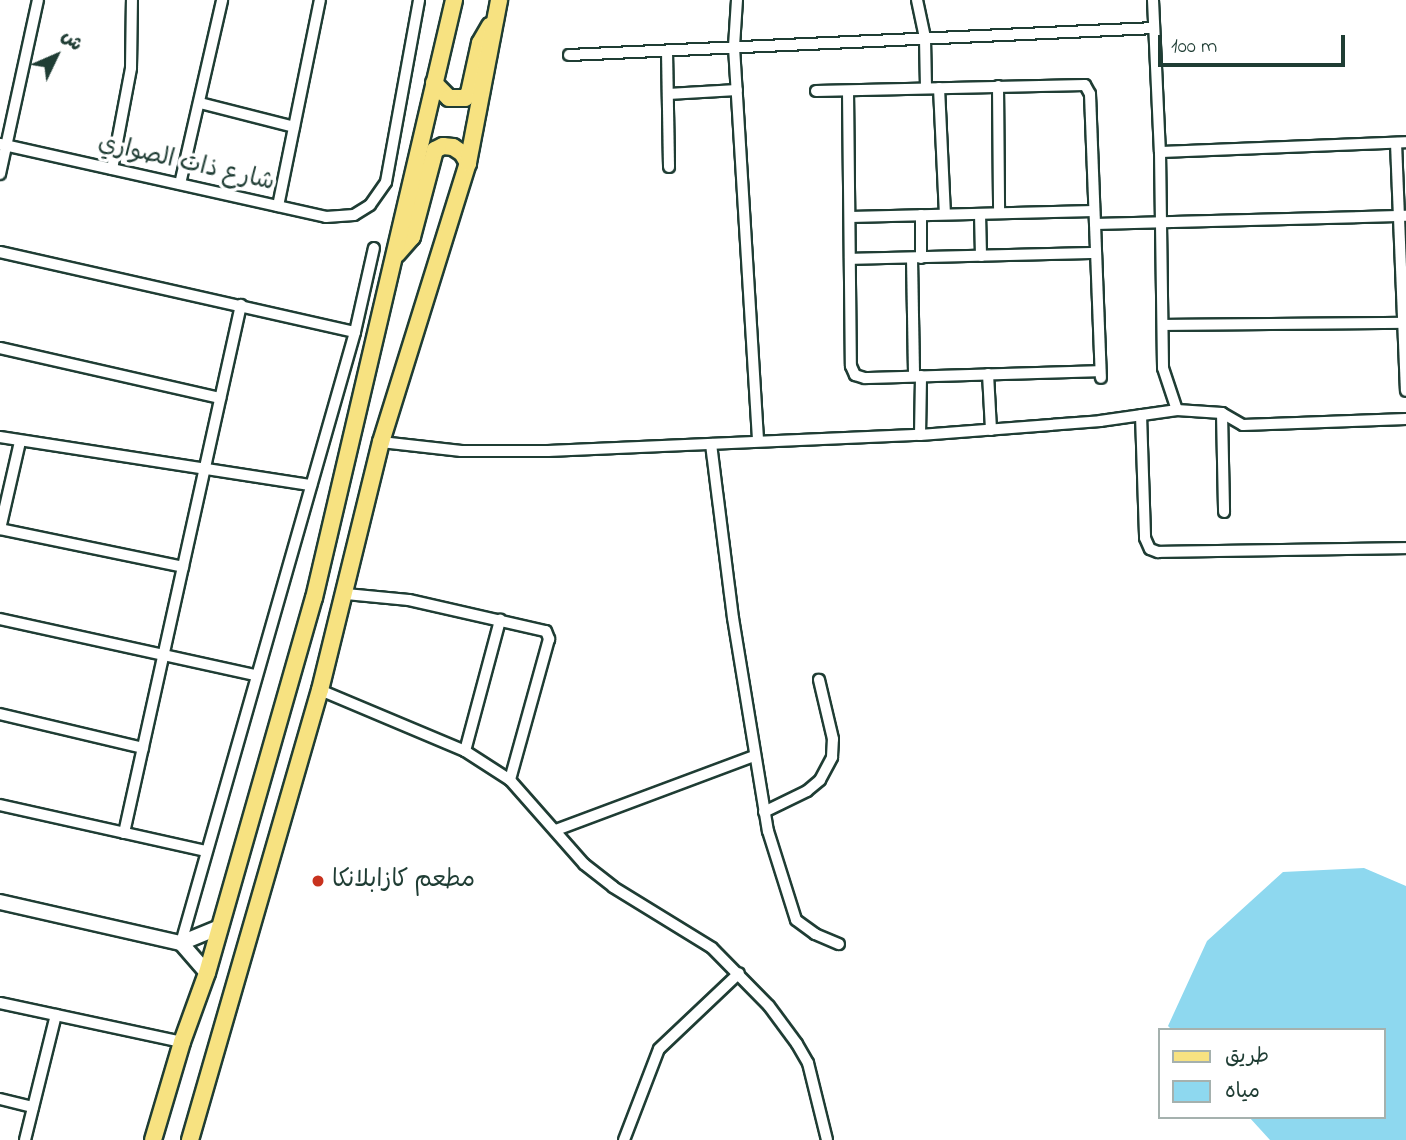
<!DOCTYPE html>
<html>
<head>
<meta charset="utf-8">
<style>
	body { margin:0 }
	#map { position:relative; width:1406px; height:1140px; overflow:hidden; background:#fff; font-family:"Indie Flower","Playpen Sans Arabic",sans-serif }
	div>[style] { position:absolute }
	.water>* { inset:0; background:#8ed8ef }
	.roads { filter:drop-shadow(2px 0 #1f3d34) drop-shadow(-2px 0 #1f3d34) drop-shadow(0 2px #1f3d34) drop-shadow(0 -2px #1f3d34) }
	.street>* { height:10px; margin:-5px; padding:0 5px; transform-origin:5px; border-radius:5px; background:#fff }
	.secondary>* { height:14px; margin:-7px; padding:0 7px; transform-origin:7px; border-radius:7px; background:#fff }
	.primary>* { height:16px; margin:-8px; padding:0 8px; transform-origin:8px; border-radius:8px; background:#f7e281 }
	.dots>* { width:19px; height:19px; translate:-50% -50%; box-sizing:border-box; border:4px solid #fff; border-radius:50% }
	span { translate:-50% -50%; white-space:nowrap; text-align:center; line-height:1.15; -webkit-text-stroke:7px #fff; paint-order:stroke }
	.street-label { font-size:24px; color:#1f3d34 }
	.poi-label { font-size:24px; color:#1f3d34 }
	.left { translate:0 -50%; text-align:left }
	.legend { position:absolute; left:1158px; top:1028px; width:228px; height:91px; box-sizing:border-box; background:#fff; border:2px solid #a5b1ae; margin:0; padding:9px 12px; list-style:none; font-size:21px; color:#1f3d34 }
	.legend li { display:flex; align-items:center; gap:14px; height:35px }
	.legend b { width:35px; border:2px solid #a5b1ae }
	.north { position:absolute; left:21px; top:21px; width:70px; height:70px; -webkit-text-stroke:5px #fff; paint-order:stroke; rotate:46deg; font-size:19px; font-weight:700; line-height:28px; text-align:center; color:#1f3d34 }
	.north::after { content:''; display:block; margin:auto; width:24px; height:32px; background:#1f3d34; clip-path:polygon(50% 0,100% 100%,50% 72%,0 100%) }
	.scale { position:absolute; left:1158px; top:35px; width:187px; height:32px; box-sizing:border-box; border:4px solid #1f3d34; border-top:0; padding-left:9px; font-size:21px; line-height:24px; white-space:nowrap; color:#1f3d34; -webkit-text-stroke:5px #fff; paint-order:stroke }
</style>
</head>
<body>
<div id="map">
	<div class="water">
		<i style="clip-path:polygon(1364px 868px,1406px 886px,1406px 1140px,1270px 1140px,1249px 1117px,1383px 1117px,1383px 1030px,1172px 1030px,1168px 1026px,1207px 941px,1283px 872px)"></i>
	</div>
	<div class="roads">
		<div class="street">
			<i style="left:737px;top:0;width:47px;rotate:93.7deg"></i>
			<i style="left:734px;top:47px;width:394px;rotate:86.5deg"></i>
			<i style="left:917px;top:0;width:40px;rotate:78deg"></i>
			<i style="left:925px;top:39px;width:49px;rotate:88.8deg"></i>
			<i style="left:1153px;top:0;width:152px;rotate:87.4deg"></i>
			<i style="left:1160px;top:152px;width:216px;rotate:89.2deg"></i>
			<i style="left:1163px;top:368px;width:44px;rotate:71.6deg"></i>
			<i style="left:667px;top:51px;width:116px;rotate:89deg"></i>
			<i style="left:569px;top:55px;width:586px;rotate:-2.64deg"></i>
			<i style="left:998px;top:86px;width:127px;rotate:89.5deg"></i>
			<i style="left:939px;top:88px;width:126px;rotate:87.3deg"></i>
			<i style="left:816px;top:91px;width:269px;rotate:-1.3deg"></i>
			<i style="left:1085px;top:85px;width:10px;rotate:61deg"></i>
			<i style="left:1090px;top:94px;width:284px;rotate:87.8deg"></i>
			<i style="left:848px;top:91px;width:275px;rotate:89.4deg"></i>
			<i style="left:851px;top:366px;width:10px;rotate:66deg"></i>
			<i style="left:855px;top:375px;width:10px;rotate:17deg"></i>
			<i style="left:865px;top:378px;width:235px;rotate:-1.7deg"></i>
			<i style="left:668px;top:94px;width:69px;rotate:-3.3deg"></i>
			<i style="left:200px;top:103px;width:97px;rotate:14.3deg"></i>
			<i style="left:1396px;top:143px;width:248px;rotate:87.7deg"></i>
			<i style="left:0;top:144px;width:334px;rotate:12.6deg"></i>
			<i style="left:326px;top:217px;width:28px;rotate:-4deg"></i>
			<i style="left:354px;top:215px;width:19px;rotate:-32deg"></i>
			<i style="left:370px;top:205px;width:28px;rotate:-55deg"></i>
			<i style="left:386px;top:182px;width:185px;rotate:-79.7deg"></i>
			<i style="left:1160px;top:152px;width:246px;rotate:-2.3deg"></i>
			<i style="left:112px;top:169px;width:103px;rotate:-79.3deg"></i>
			<i style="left:131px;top:68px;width:68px;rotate:-89.2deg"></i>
			<i style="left:0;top:174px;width:178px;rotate:-77.7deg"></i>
			<i style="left:180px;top:184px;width:189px;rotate:-77.1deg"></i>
			<i style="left:278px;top:206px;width:210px;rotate:-78.5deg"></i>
			<i style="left:980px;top:214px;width:42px;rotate:88.6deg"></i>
			<i style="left:921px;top:215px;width:43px;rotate:90deg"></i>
			<i style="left:850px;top:217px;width:244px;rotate:-1.4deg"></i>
			<i style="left:1095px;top:224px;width:311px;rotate:-1.5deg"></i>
			<i style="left:0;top:252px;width:364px;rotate:12.7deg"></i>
			<i style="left:912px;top:258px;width:118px;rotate:89deg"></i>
			<i style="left:850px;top:259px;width:246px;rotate:-1.4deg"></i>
			<i style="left:1163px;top:325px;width:243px;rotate:-0.5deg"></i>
			<i style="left:0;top:348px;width:226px;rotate:12.8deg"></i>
			<i style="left:988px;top:374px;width:56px;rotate:86.9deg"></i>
			<i style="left:1222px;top:413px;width:99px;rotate:88.8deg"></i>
			<i style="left:1141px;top:415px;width:123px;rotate:88.1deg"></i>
			<i style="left:1145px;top:538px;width:12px;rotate:66deg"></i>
			<i style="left:1150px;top:549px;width:9px;rotate:21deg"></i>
			<i style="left:1158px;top:552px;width:248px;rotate:-0.9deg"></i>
			<i style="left:920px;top:435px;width:59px;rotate:-89deg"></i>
			<i style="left:0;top:437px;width:315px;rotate:8.8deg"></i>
			<i style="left:381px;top:442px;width:81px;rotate:6.4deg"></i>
			<i style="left:461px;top:451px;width:87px"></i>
			<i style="left:548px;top:451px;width:372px;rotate:-2.5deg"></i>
			<i style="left:920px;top:435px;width:181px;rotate:-4.4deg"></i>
			<i style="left:1100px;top:421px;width:78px;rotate:-8.1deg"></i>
			<i style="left:1177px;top:410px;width:45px;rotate:3.8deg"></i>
			<i style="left:1222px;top:413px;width:24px;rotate:30deg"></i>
			<i style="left:1243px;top:425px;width:163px;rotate:-2.1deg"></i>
			<i style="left:711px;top:444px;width:175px;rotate:82.8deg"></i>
			<i style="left:733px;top:618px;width:216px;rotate:80.7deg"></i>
			<i style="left:768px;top:831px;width:93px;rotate:72.5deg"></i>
			<i style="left:796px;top:920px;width:24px;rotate:36deg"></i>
			<i style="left:815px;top:934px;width:26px;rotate:23deg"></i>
			<i style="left:0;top:529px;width:187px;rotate:11.7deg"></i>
			<i style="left:0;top:529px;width:89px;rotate:-77.1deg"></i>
			<i style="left:346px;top:594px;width:63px;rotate:5.4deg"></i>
			<i style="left:409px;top:600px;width:140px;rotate:12.8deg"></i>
			<i style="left:546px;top:631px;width:9px;rotate:69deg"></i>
			<i style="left:549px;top:639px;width:146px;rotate:105.5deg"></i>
			<i style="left:0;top:619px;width:261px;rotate:12.4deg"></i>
			<i style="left:320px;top:690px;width:157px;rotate:22.8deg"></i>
			<i style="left:465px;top:751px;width:54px;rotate:32.8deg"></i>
			<i style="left:510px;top:780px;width:112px;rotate:48.6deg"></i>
			<i style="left:584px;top:864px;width:37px;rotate:38deg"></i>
			<i style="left:613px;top:887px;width:116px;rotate:31.6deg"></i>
			<i style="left:712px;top:948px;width:81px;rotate:45.5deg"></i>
			<i style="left:769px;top:1006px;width:47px;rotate:53.6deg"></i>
			<i style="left:797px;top:1044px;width:22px;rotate:60deg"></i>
			<i style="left:808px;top:1063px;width:79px;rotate:76.1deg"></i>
			<i style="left:0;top:714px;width:147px;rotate:13.4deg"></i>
			<i style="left:465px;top:751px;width:136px;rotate:-75deg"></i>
			<i style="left:0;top:805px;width:211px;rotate:12.6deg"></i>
			<i style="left:764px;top:812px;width:48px;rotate:-26deg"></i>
			<i style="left:807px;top:791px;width:17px;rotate:-40deg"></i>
			<i style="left:820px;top:780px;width:26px;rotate:-62deg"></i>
			<i style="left:832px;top:757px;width:18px;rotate:-87deg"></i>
			<i style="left:833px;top:739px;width:61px;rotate:-103.3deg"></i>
			<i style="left:556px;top:830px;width:211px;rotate:-20.5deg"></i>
			<i style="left:124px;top:833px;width:541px;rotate:-77.51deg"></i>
			<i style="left:181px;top:943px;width:635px;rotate:-74.1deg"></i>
			<i style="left:355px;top:332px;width:86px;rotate:-77.3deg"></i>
			<i style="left:0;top:1003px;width:186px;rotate:12.1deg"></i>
			<i style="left:0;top:1099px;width:34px;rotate:14deg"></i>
			<i style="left:25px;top:1140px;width:129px;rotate:-76.1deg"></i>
			<i style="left:624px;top:1140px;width:97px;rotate:-69deg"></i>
			<i style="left:659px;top:1049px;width:110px;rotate:-43.5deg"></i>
		</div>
		<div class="secondary">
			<i style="left:0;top:902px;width:186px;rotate:12.8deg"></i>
			<i style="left:181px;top:943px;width:42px;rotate:-22.3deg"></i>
			<i style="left:181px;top:943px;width:40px;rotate:49deg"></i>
		</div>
		<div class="primary">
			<i style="left:434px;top:83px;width:21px;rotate:45deg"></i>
			<i style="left:449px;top:98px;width:16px"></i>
			<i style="left:465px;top:98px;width:6px;rotate:-51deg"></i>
			<i style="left:469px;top:93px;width:51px;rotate:-77.6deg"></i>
			<i style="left:480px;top:43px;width:20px;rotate:-60deg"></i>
			<i style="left:397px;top:254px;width:23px;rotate:-49deg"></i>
			<i style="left:412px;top:237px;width:90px;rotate:-75.2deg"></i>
			<i style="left:435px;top:150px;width:9px;rotate:-27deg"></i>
			<i style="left:443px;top:146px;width:10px;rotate:6deg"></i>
			<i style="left:453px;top:147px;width:11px;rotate:34deg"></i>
			<i style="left:462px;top:153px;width:12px;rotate:59deg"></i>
			<i style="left:153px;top:1140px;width:102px;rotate:-73.5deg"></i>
			<i style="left:182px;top:1042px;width:73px;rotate:-70.1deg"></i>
			<i style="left:207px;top:973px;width:390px;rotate:-74.1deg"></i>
			<i style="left:314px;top:598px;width:614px;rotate:-76.82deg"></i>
			<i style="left:190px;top:1140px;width:468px;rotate:-73.9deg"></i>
			<i style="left:320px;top:690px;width:255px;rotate:-76.2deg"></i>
			<i style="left:381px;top:442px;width:292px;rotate:-72.7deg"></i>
			<i style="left:468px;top:163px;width:166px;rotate:-79.2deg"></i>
		</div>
	</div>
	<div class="dots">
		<i style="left:318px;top:881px;background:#c8321e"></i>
	</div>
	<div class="street-label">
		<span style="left:186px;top:164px;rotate:13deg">شارع ذات الصواري</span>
	</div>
	<div class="poi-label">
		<span class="left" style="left:332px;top:881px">مطعم كازابلانكا</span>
	</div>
	<ul class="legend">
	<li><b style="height:9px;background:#f7e281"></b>طريق</li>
	<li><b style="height:19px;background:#8ed8ef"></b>مياه</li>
	</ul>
	<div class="north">ش</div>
	<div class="scale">100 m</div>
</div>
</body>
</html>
